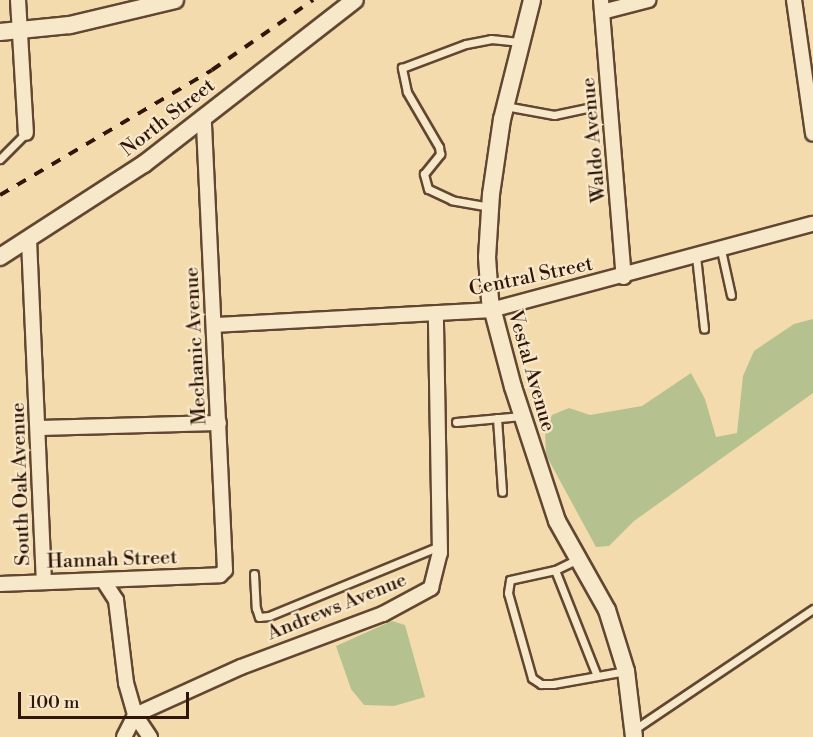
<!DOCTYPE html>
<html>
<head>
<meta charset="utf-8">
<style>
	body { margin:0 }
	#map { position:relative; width:813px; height:737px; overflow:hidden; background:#f4dbad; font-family:"Libre Bodoni",serif }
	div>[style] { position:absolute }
	.green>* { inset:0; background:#b5c18f }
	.roads { filter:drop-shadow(2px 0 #614732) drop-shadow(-2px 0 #614732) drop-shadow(0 2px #614732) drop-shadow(0 -2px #614732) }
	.service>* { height:7px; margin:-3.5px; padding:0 3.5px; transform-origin:3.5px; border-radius:3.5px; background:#f8e8ca }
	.minor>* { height:14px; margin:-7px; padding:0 7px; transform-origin:7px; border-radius:7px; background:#f8e8ca }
	.tertiary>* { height:16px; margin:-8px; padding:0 8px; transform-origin:8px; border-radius:8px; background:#f8e8ca }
	.rail>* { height:4px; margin-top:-2px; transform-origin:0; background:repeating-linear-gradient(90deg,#301609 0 10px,transparent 0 20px) }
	span { translate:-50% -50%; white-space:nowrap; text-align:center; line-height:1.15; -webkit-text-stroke:4.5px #f8e8ca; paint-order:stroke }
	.street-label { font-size:20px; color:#301609 }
	.scale { position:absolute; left:18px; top:692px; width:171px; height:27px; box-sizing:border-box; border:3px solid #301609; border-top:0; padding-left:8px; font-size:18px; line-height:21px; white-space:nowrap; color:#301609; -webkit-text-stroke:4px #f8e8ca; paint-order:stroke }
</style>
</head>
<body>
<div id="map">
	<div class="green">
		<i style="clip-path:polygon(813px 319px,813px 393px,634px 521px,609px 546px,596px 547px,546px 455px,545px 430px,552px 415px,569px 408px,590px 415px,642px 406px,691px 373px,705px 399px,716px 437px,737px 433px,743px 376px,754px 351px,794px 324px)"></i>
		<i style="clip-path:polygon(392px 621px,405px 625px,425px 697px,394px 706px,364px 705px,351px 689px,336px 646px)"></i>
	</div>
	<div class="roads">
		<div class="service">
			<i style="left:505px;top:106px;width:50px;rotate:10.4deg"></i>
			<i style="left:554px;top:115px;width:38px;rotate:-12deg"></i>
			<i style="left:0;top:159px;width:37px;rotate:-45deg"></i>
			<i style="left:490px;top:207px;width:39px;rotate:-170deg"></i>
			<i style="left:452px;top:200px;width:26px;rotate:-155deg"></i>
			<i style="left:428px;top:189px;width:16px;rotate:-105deg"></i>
			<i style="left:424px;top:174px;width:26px;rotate:-51deg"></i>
			<i style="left:440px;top:154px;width:7px;rotate:-98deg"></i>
			<i style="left:439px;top:147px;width:64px;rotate:-120.2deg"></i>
			<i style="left:407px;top:92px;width:25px;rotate:-102deg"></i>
			<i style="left:402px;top:68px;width:68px;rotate:-20.6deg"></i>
			<i style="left:466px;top:44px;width:25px;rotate:-11deg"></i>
			<i style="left:491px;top:39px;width:30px;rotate:6deg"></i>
			<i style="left:721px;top:250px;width:46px;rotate:77.5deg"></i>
			<i style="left:696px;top:256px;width:73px;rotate:83.7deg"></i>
			<i style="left:497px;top:418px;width:74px;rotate:86.1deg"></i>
			<i style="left:456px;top:422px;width:66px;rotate:-5.2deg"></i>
			<i style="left:578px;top:559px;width:25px;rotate:154deg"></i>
			<i style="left:555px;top:570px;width:46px;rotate:167.5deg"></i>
			<i style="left:510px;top:580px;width:13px;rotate:99deg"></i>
			<i style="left:508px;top:593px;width:88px;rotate:74.2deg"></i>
			<i style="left:532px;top:678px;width:11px;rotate:34deg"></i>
			<i style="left:541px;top:684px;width:12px"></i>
			<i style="left:553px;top:684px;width:74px;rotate:-10.1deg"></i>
			<i style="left:555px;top:570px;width:114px;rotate:68.4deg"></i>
			<i style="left:254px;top:574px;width:34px;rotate:87deg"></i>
			<i style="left:256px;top:608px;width:9px;rotate:72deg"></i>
			<i style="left:259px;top:617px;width:10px;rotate:-6deg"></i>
			<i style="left:269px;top:616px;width:185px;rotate:-22.3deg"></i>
			<i style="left:635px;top:729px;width:215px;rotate:-34deg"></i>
		</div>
		<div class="minor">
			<i style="left:18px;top:0;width:133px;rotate:86.6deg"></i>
			<i style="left:601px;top:0;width:278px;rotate:85.3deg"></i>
			<i style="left:794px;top:0;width:135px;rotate:81.9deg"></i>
			<i style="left:602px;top:12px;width:48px;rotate:-14.6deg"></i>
			<i style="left:29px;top:240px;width:342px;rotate:87.5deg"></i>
			<i style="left:215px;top:325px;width:276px;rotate:-3.1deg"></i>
			<i style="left:491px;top:310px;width:333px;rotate:-15deg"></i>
			<i style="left:38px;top:428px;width:181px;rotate:-1.6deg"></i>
			<i style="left:103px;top:580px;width:24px;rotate:57deg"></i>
			<i style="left:116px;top:600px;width:84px;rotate:83.1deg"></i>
			<i style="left:126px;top:683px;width:33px;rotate:74deg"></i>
			<i style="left:135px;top:715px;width:27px;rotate:56deg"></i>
			<i style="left:0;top:584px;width:220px;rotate:-2.3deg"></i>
			<i style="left:220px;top:575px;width:7px;rotate:-45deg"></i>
			<i style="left:225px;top:570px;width:453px;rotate:-92.7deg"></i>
			<i style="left:135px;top:715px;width:116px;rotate:-24.4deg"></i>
			<i style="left:241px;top:667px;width:152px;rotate:-20.5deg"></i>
			<i style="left:383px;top:614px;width:55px;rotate:-28.4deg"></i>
			<i style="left:431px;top:588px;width:36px;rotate:-76deg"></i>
			<i style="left:440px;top:553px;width:240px;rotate:-91deg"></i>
			<i style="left:124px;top:737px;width:25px;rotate:-63deg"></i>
		</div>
		<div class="tertiary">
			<i style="left:532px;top:0;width:123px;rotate:104.1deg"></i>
			<i style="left:502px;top:119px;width:76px;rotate:98.3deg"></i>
			<i style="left:491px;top:194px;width:63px;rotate:93.6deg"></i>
			<i style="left:487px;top:257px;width:43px;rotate:86deg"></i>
			<i style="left:490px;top:300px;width:90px;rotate:75.2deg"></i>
			<i style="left:513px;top:387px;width:141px;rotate:71.8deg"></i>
			<i style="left:557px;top:521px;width:102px;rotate:60.7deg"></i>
			<i style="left:607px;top:610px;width:64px;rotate:72.7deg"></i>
			<i style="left:626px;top:671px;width:66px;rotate:83.1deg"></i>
			<i style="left:0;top:32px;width:70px;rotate:-5.7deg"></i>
			<i style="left:70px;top:25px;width:108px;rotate:-13.4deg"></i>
			<i style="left:0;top:257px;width:171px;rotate:-32.9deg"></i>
			<i style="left:144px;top:164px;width:267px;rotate:-37.9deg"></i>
		</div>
	</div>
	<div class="rail">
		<i style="left:0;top:195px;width:246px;rotate:-30.5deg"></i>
		<i style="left:212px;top:70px;width:123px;rotate:-34.7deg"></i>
	</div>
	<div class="street-label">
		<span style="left:168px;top:118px;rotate:-38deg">North Street</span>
		<span style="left:594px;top:140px;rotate:-95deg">Waldo Avenue</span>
		<span style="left:531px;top:277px;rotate:-12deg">Central Street</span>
		<span style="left:196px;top:346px;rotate:-93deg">Mechanic Avenue</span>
		<span style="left:531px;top:371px;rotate:74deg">Vestal Avenue</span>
		<span style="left:21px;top:484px;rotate:-92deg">South Oak Avenue</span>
		<span style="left:112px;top:560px;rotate:-2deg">Hannah Street</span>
		<span style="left:337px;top:607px;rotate:-22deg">Andrews Avenue</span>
	</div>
	<div class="scale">100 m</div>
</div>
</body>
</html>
